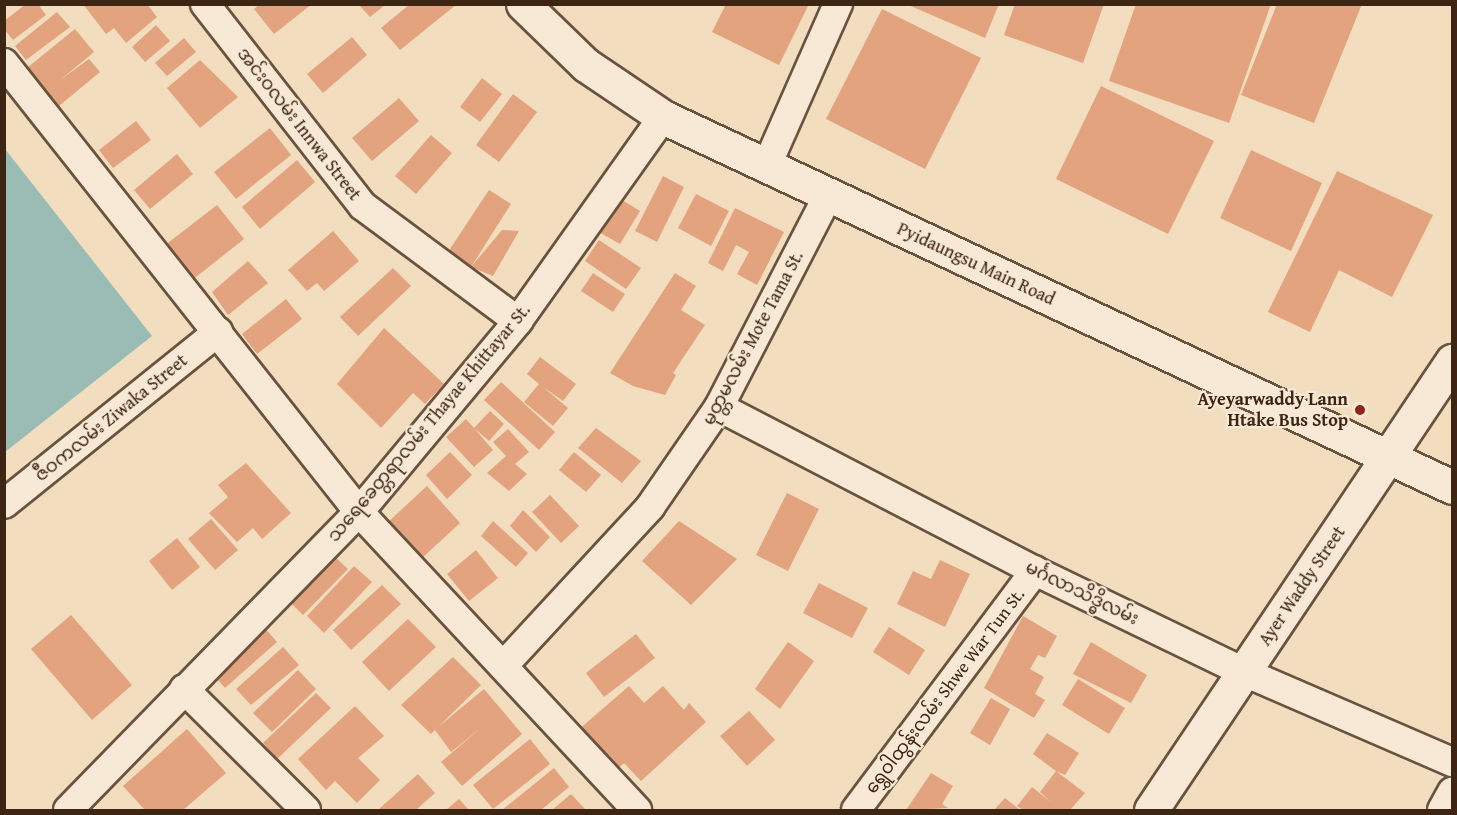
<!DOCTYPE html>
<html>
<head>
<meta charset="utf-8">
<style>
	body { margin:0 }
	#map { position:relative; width:1457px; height:815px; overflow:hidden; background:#f2ddbf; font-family:"Gentium Book Plus","Noto Sans Myanmar",serif }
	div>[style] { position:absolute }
	.water>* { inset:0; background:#9bbbb5 }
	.building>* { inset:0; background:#e3a37e }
	.roads { filter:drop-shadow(2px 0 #6a533e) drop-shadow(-2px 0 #6a533e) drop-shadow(0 2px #6a533e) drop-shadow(0 -2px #6a533e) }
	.minor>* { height:28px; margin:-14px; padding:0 14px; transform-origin:14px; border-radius:14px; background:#f7e9d5 }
	.tertiary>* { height:33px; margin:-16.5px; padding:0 16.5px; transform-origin:16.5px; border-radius:16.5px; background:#f7e9d5 }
	.secondary>* { height:33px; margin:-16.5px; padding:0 16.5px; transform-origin:16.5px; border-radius:16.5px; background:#f7e9d5 }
	.dots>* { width:16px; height:16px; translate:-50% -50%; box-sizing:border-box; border:3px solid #f7e9d5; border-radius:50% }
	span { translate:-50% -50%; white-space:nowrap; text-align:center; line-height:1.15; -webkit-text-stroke:4.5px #f7e9d5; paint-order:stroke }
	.street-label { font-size:18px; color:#3c2513 }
	.poi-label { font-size:18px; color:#3c2513; font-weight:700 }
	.right { translate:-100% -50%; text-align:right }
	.frame { position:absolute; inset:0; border:6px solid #3c2513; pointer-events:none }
</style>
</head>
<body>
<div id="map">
	<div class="water">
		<i style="clip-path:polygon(5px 149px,152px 336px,5px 452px,4px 452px)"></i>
	</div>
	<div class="building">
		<i style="clip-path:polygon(26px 4px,38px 4px,46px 15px,13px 40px,4px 29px,4px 21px)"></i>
		<i style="clip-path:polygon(83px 4px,147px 4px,157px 17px,126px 43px,114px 28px,106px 34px)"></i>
		<i style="clip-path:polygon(260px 4px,312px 4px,274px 34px,254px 9px)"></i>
		<i style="clip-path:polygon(410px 4px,457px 4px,400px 50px,381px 28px)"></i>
		<i style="clip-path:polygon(726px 4px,809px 4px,779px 65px,712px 32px)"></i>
		<i style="clip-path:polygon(906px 4px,999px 4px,985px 38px)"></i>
		<i style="clip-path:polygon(1015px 4px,1104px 4px,1083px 63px,1004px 35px)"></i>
		<i style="clip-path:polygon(1136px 4px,1271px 4px,1229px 123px,1109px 81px)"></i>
		<i style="clip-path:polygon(1277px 4px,1362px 4px,1314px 123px,1241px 95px)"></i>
		<i style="clip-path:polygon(359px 5px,385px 5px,370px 17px)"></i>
		<i style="clip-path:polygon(882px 9px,981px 58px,925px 169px,826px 119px)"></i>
		<i style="clip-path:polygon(57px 12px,70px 27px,26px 60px,15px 46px)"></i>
		<i style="clip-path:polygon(156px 25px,170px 41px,145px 62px,132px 47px)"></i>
		<i style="clip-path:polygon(75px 29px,94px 52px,60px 80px,89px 59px,100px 72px,53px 111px,22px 72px)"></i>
		<i style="clip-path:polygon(352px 37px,367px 55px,323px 93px,307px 74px)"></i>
		<i style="clip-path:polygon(184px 38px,196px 52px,167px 76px,155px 63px)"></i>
		<i style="clip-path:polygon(200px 60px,238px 97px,200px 128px,167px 88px)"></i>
		<i style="clip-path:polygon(482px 78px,502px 94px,480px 122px,460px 107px)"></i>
		<i style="clip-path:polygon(1101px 86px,1214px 141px,1168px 234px,1056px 179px)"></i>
		<i style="clip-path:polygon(513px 94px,537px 112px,499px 162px,476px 145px)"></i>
		<i style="clip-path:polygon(399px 98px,419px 121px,372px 161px,352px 138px)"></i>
		<i style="clip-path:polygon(136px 121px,151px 140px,113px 168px,99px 150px)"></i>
		<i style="clip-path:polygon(270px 128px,291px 155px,236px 199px,214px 172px)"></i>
		<i style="clip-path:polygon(431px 135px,452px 153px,416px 194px,395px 176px)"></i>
		<i style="clip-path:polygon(1251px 150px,1322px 183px,1291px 251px,1220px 218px)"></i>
		<i style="clip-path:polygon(177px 154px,193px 174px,150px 209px,134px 190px)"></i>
		<i style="clip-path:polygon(297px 160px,315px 182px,260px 229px,242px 207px)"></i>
		<i style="clip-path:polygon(1337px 171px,1433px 215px,1392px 297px,1339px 270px,1310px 332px,1268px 312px)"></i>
		<i style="clip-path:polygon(663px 176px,684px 187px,657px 242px,635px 231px)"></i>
		<i style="clip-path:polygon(489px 190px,511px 204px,471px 267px,502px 230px,519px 231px,493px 276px,471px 267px,448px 252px)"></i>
		<i style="clip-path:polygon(696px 194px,729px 211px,711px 246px,678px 228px)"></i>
		<i style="clip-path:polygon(617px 197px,640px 211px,620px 244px,597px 231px)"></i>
		<i style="clip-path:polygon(217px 205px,244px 239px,191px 281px,164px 246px)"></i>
		<i style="clip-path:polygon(735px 208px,784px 232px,757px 285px,737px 274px,749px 252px,736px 245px,723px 271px,708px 263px)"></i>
		<i style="clip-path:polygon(333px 231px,359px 261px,324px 291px,317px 283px,307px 291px,288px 270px)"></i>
		<i style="clip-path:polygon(599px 240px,641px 268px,626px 289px,585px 261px)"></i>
		<i style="clip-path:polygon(248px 261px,268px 283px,228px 315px,212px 292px)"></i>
		<i style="clip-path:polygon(393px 268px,411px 286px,358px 336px,340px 317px)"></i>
		<i style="clip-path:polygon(593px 273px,625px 294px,613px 312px,581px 291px)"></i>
		<i style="clip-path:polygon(675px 273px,696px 286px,681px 310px,705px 325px,673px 373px,676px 375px,665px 395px,633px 386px,610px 373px)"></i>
		<i style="clip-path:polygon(286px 299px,302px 319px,257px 354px,242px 334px)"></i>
		<i style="clip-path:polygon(384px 328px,444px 384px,425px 404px,413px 393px,381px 428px,337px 384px)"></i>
		<i style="clip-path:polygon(540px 357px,576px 384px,563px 401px,543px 387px,568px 408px,553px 426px,524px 402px,539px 384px,527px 374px)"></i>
		<i style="clip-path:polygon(501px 382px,555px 432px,539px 450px,484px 400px)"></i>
		<i style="clip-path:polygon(490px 411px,504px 424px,489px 441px,474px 428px,493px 450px,474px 467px,446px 437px,466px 419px,474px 428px)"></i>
		<i style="clip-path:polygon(596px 428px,641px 461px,622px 483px,578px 448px)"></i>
		<i style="clip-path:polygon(508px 429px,529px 452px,515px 464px,527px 474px,509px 491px,487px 473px,506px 456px,493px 442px)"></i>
		<i style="clip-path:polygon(450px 452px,472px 475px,447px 499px,426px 475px)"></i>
		<i style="clip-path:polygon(574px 452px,601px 475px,586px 492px,559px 470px)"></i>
		<i style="clip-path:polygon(246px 463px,291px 513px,262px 539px,253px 528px,237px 542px,209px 513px,228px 497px,218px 485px)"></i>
		<i style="clip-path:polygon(427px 486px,460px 523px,421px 559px,388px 522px)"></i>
		<i style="clip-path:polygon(787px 493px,819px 509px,788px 571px,756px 555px)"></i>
		<i style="clip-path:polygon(550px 495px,579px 526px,561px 543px,532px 512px)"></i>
		<i style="clip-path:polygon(523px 510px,550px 537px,536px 552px,510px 526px)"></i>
		<i style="clip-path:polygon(211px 519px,238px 550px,215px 570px,188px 539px)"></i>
		<i style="clip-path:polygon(493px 521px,528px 553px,516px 567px,481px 536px)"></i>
		<i style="clip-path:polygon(679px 521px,737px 559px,691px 605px,642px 561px)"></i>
		<i style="clip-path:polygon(177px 538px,200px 567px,172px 590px,149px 561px)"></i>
		<i style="clip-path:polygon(476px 550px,498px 578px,469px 601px,447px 574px)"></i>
		<i style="clip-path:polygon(333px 555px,348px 569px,303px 615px,288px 600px)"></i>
		<i style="clip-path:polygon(940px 560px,970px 574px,945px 627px,897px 604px,913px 571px,931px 579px)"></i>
		<i style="clip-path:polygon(354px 566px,372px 582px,324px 633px,307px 616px)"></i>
		<i style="clip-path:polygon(819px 583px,868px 608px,852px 638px,803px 613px)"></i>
		<i style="clip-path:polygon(382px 585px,401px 604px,351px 650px,333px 630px)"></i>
		<i style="clip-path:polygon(71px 615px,132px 685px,92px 720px,31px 649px)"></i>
		<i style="clip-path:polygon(1023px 616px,1057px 636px,1045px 658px,1038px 655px,1030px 669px,1044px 677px,1035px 694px,1045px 700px,1034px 718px,984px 688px)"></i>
		<i style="clip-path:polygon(408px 619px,436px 647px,389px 691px,362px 662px)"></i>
		<i style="clip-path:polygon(264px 627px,277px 642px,225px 688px,211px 672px)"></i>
		<i style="clip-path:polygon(889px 627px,925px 650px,909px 675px,873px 652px)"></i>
		<i style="clip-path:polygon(636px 634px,655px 658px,604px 697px,586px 673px)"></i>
		<i style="clip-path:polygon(788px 642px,814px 661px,780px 709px,755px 689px)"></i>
		<i style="clip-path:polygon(1091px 642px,1147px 675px,1131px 703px,1073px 674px)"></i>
		<i style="clip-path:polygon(283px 647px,299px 665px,251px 705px,236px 689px)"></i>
		<i style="clip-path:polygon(453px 657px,481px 685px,438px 727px,484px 689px,522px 734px,462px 786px,441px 762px,482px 727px,451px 752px,435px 730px,431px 734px,401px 705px)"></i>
		<i style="clip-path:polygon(298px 670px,316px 689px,272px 732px,253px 713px)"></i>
		<i style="clip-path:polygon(1078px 679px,1125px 708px,1109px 734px,1062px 705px)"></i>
		<i style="clip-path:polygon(629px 686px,644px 703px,663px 686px,684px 710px,689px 703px,706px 722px,641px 781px,624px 763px,613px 773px,577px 731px)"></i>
		<i style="clip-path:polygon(316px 693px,331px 708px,277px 759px,263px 743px)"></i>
		<i style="clip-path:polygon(991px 698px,1010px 709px,990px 745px,970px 733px)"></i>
		<i style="clip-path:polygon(355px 706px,384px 736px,358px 758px,380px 780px,357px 803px,335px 781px,326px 790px,298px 759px)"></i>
		<i style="clip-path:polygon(749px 711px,775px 740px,747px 766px,720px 736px)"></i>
		<i style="clip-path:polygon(187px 729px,226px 773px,183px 810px,145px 810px,123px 786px)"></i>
		<i style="clip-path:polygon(1047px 733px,1079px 753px,1065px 775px,1056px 771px,1085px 793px,1070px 810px,1023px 810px,1017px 806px,1032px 787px,1052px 803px,1040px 792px,1056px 771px,1033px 754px)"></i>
		<i style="clip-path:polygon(530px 739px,550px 764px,493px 809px,473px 785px)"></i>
		<i style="clip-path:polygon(554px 768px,569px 787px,541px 810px,502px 810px)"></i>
		<i style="clip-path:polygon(931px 773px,953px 786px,942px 804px,948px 808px,906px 810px)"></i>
		<i style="clip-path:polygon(418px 774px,435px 793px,416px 810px,378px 810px)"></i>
		<i style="clip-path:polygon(571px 794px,586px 810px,552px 810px)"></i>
		<i style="clip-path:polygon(1005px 798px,1020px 810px,994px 810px)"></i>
		<i style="clip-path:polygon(459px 799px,469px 810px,446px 810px)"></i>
	</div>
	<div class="roads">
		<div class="minor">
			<i style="left:205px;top:4px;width:256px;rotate:52deg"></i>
			<i style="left:363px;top:206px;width:193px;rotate:36.6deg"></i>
			<i style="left:4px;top:63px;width:572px;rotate:51.67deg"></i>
			<i style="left:359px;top:512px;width:408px;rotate:47deg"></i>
			<i style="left:767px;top:165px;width:176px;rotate:-66.2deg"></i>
			<i style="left:719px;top:407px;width:356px;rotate:27.4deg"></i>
			<i style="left:1035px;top:571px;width:232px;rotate:25.8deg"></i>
			<i style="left:1244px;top:672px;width:227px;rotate:23.4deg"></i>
			<i style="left:4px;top:504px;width:275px;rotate:-38.8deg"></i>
			<i style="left:503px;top:666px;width:217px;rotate:-47.2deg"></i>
			<i style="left:650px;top:507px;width:121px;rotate:-55.4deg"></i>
			<i style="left:719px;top:407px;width:240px;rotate:-62.7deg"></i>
			<i style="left:184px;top:689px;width:172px;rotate:44.8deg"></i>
			<i style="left:68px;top:810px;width:417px;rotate:-45.7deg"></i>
			<i style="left:359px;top:512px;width:249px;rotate:-50.2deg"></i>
			<i style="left:518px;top:321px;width:250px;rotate:-54.6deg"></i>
			<i style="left:856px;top:810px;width:299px;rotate:-53.2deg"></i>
			<i style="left:1442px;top:810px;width:21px;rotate:-61deg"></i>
		</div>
		<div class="tertiary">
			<i style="left:1151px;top:810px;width:541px;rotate:-56.16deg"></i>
		</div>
		<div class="secondary">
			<i style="left:523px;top:4px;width:88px;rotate:44.1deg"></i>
			<i style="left:586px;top:65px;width:93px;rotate:34deg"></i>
			<i style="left:663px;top:117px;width:871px;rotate:25.12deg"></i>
		</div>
	</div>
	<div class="dots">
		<i style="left:1360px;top:410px;background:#8f2418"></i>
	</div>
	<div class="street-label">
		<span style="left:299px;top:124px;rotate:52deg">အင်းဝလမ်း Innwa Street</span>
		<span style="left:976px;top:264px;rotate:25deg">Pyidaungsu Main Road</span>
		<span style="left:753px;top:338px;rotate:-62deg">မုတ္တမလမ်း Mote Tama St.</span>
		<span style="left:111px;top:418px;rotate:-39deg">ဇီဝကလမ်း Ziwaka Street</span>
		<span style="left:429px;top:423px;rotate:-50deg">သရေခေတ္တရာလမ်း Thayae Khittayar St.</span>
		<span style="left:1302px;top:586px;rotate:-56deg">Ayer Waddy Street</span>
		<span style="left:1082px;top:593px;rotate:26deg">မင်္ဂလာသိဒ္ဓိလမ်း</span>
		<span style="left:945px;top:691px;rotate:-53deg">ရွှေဝါထွန်းလမ်း Shwe War Tun St.</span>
	</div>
	<div class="poi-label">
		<span class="right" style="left:1348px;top:410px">Ayeyarwaddy Lann<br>Htake Bus Stop</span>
	</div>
	<div class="frame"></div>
</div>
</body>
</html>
